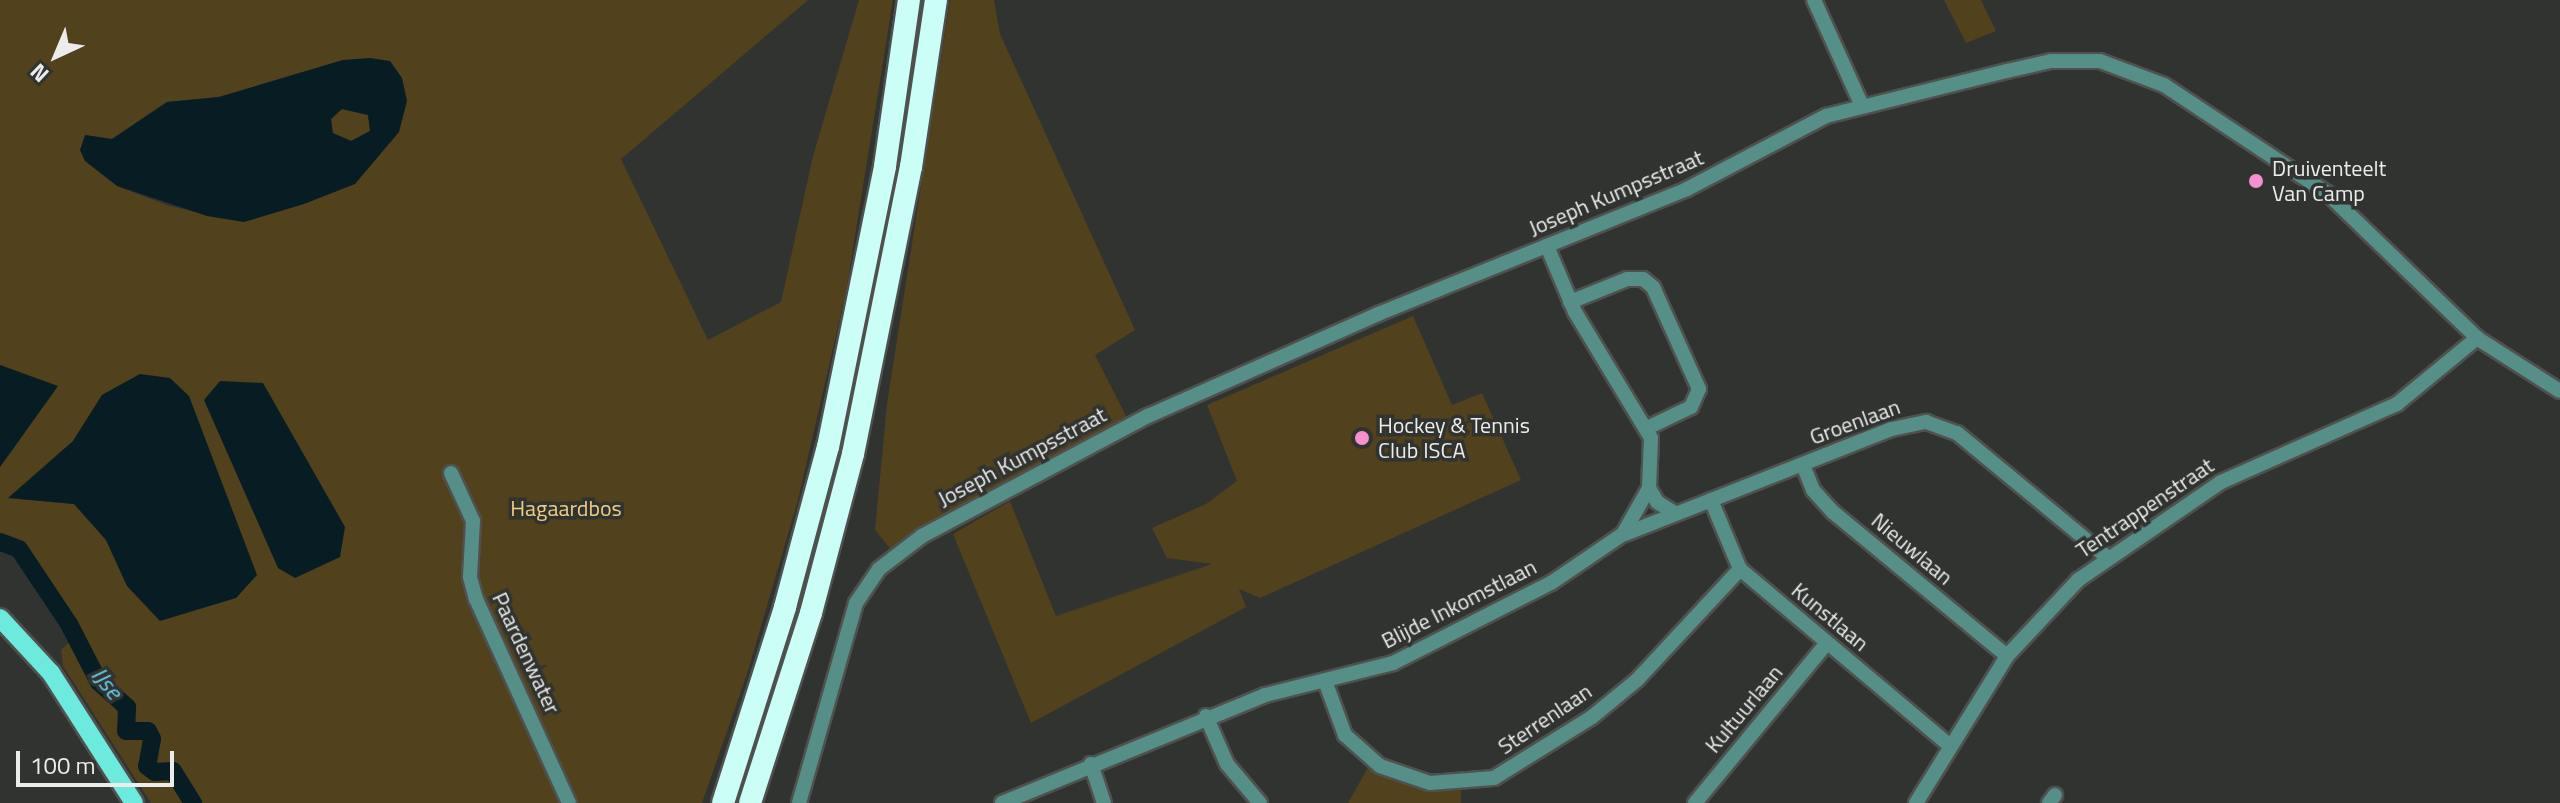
<!DOCTYPE html>
<html>
<head>
<meta charset="utf-8">
<style>
	body { margin:0 }
	#map { position:relative; width:2560px; height:803px; overflow:hidden; background:#313331; font-family:"Titillium Web",sans-serif }
	div>[style] { position:absolute }
	.green>* { inset:0; background:#51411c }
	.water>* { inset:0; background:#081d23 }
	.river>* { height:18px; margin:-9px; padding:0 9px; transform-origin:9px; border-radius:9px; background:#081d23 }
	.roads { filter:drop-shadow(2px 0 #4f514f) drop-shadow(-2px 0 #4f514f) drop-shadow(0 2px #4f514f) drop-shadow(0 -2px #4f514f) }
	.minor>* { height:14px; margin:-7px; padding:0 7px; transform-origin:7px; border-radius:7px; background:#568e88 }
	.major>* { height:18px; margin:-9px; padding:0 9px; transform-origin:9px; border-radius:9px; background:#6deade }
	.highway>* { height:22px; margin:-11px; padding:0 11px; transform-origin:11px; border-radius:11px; background:#cafef7 }
	.dots>* { width:22px; height:22px; translate:-50% -50%; box-sizing:border-box; border:4px solid #313331; border-radius:50% }
	span { translate:-50% -50%; white-space:nowrap; text-align:center; line-height:1.15; -webkit-text-stroke:7px #313331; paint-order:stroke }
	.poi-label { font-size:22px; color:#ebeceb }
	.left { translate:0 -50%; text-align:left }
	.street-label { font-size:22px; color:#ebeceb }
	.park-label { font-size:22px; color:#f0cd80 }
	.water-label { font-size:24px; color:#6acfee; font-style:italic }
	.north { position:absolute; left:16px; top:16px; width:80px; height:80px; -webkit-text-stroke:6px #313331; paint-order:stroke; rotate:224deg; font-size:22px; font-weight:700; line-height:32px; text-align:center; color:#ebeceb }
	.north::after { content:''; display:block; margin:auto; width:28px; height:36px; background:#ebeceb; clip-path:polygon(50% 0,100% 100%,50% 72%,0 100%) }
	.scale { position:absolute; left:16px; top:751px; width:158px; height:36px; box-sizing:border-box; border:4px solid #ebeceb; border-top:0; padding-left:10px; font-size:24px; line-height:28px; white-space:nowrap; color:#ebeceb; -webkit-text-stroke:6px #313331; paint-order:stroke }
</style>
</head>
<body>
<div id="map">
	<div class="green">
		<i style="clip-path:polygon(evenodd,0 0,808px 0,621px 159px,708px 340px,781px 302px,813px 156px,859px 0,893px 0,846px 292px,798px 500px,747px 674px,702px 803px,151px 803px,63px 666px,61px 650px,76px 636px,69px 624px,19px 549px,0 542px,0 467px,57px 387px,0 365px,0 0,343px 60px,399px 132px,244px 222px,169px 206px,117px 186px,85px 135px,112px 139px,167px 102px,219px 97px,343px 60px,0 0,140px 374px,127px 586px,106px 540px,74px 504px,10px 498px,73px 441px,102px 395px,140px 374px)"></i>
		<i style="clip-path:polygon(950px 0,994px 0,1000px 34px,1135px 330px,1095px 355px,1127px 418px,892px 551px,875px 530px,887px 404px)"></i>
		<i style="clip-path:polygon(1944px 0,1981px 0,1996px 31px,1966px 43px)"></i>
		<i style="clip-path:polygon(342px 109px,368px 115px,370px 131px,351px 141px,332px 133px,331px 119px)"></i>
		<i style="clip-path:polygon(1413px 316px,1452px 405px,1482px 393px,1521px 480px,1260px 598px,1239px 589px,1246px 607px,1031px 723px,953px 534px,1010px 501px,1056px 616px,1212px 564px,1167px 558px,1152px 528px,1206px 504px,1237px 481px,1207px 405px)"></i>
		<i style="clip-path:polygon(1370px 764px,1412px 784px,1461px 788px,1461px 803px,1348px 803px)"></i>
	</div>
	<div class="water">
		<i style="clip-path:polygon(evenodd,370px 58px,390px 61px,402px 78px,407px 101px,399px 132px,355px 184px,304px 204px,244px 222px,207px 216px,117px 186px,85px 161px,80px 150px,85px 135px,112px 139px,167px 102px,219px 97px,343px 60px,370px 58px,342px 109px,368px 115px,370px 131px,351px 141px,333px 133px,331px 119px,342px 109px)"></i>
		<i style="clip-path:polygon(0 365px,58px 386px,0 467px)"></i>
		<i style="clip-path:polygon(140px 374px,170px 378px,189px 396px,257px 575px,236px 598px,160px 621px,127px 586px,106px 540px,74px 504px,8px 498px,73px 441px,102px 395px)"></i>
		<i style="clip-path:polygon(220px 381px,263px 383px,345px 527px,340px 557px,295px 578px,278px 568px,204px 400px)"></i>
	</div>
	<div class="river">
		<i style="left:0;top:542px;width:20px;rotate:20deg"></i>
		<i style="left:19px;top:549px;width:90px;rotate:56.3deg"></i>
		<i style="left:69px;top:624px;width:65px;rotate:62.7deg"></i>
		<i style="left:99px;top:682px;width:38px;rotate:42deg"></i>
		<i style="left:127px;top:707px;width:24px;rotate:92deg"></i>
		<i style="left:126px;top:731px;width:22px"></i>
		<i style="left:148px;top:731px;width:9px;rotate:63deg"></i>
		<i style="left:152px;top:739px;width:27px;rotate:100deg"></i>
		<i style="left:147px;top:766px;width:10px;rotate:37deg"></i>
		<i style="left:155px;top:772px;width:18px;rotate:-3deg"></i>
		<i style="left:173px;top:771px;width:38px;rotate:58deg"></i>
	</div>
	<div class="roads">
		<div class="minor">
			<i style="left:1814px;top:0;width:116px;rotate:65.6deg"></i>
			<i style="left:1570px;top:302px;width:61px;rotate:-22deg"></i>
			<i style="left:1627px;top:279px;width:16px"></i>
			<i style="left:1643px;top:279px;width:13px;rotate:39deg"></i>
			<i style="left:1653px;top:287px;width:112px;rotate:65.7deg"></i>
			<i style="left:1699px;top:389px;width:20px;rotate:114deg"></i>
			<i style="left:1691px;top:407px;width:47px;rotate:154.5deg"></i>
			<i style="left:1803px;top:465px;width:27px;rotate:68deg"></i>
			<i style="left:1813px;top:490px;width:30px;rotate:48deg"></i>
			<i style="left:1833px;top:512px;width:226px;rotate:39.6deg"></i>
			<i style="left:451px;top:473px;width:53px;rotate:65.4deg"></i>
			<i style="left:473px;top:521px;width:56px;rotate:93.1deg"></i>
			<i style="left:470px;top:577px;width:23px;rotate:75deg"></i>
			<i style="left:476px;top:599px;width:224px;rotate:65.5deg"></i>
			<i style="left:1649px;top:488px;width:16px;rotate:60deg"></i>
			<i style="left:1657px;top:502px;width:22px;rotate:32deg"></i>
			<i style="left:1711px;top:500px;width:75px;rotate:67.2deg"></i>
			<i style="left:1740px;top:569px;width:275px;rotate:40.1deg"></i>
			<i style="left:1625px;top:534px;width:287px;rotate:-21.5deg"></i>
			<i style="left:1892px;top:429px;width:35px;rotate:-12deg"></i>
			<i style="left:1926px;top:422px;width:33px;rotate:20deg"></i>
			<i style="left:1957px;top:433px;width:196px;rotate:39.6deg"></i>
			<i style="left:1325px;top:681px;width:58px;rotate:69.7deg"></i>
			<i style="left:1345px;top:735px;width:47px;rotate:41.5deg"></i>
			<i style="left:1380px;top:766px;width:53px;rotate:18.8deg"></i>
			<i style="left:1430px;top:783px;width:64px;rotate:-4.5deg"></i>
			<i style="left:1494px;top:778px;width:115px;rotate:-31.9deg"></i>
			<i style="left:1592px;top:717px;width:58px;rotate:-39.4deg"></i>
			<i style="left:1637px;top:680px;width:151px;rotate:-47.1deg"></i>
			<i style="left:1206px;top:716px;width:52px;rotate:66.4deg"></i>
			<i style="left:1227px;top:764px;width:51px;rotate:49.8deg"></i>
			<i style="left:1091px;top:764px;width:41px;rotate:71.6deg"></i>
			<i style="left:799px;top:803px;width:208px;rotate:-74.1deg"></i>
			<i style="left:856px;top:603px;width:41px;rotate:-55.9deg"></i>
			<i style="left:879px;top:569px;width:54px;rotate:-37.5deg"></i>
			<i style="left:922px;top:536px;width:256px;rotate:-28deg"></i>
			<i style="left:1148px;top:416px;width:252px;rotate:-23.9deg"></i>
			<i style="left:1378px;top:314px;width:333px;rotate:-22deg"></i>
			<i style="left:1687px;top:189px;width:157px;rotate:-27.7deg"></i>
			<i style="left:1826px;top:116px;width:187px;rotate:-14deg"></i>
			<i style="left:2007px;top:71px;width:45px;rotate:-12.8deg"></i>
			<i style="left:2051px;top:61px;width:49px"></i>
			<i style="left:2100px;top:61px;width:68px;rotate:20.6deg"></i>
			<i style="left:2164px;top:85px;width:196px;rotate:33.5deg"></i>
			<i style="left:2327px;top:193px;width:209px;rotate:44deg"></i>
			<i style="left:2477px;top:338px;width:98px;rotate:32.6deg"></i>
			<i style="left:1002px;top:803px;width:284px;rotate:-22.3deg"></i>
			<i style="left:1265px;top:695px;width:132px;rotate:-14deg"></i>
			<i style="left:1393px;top:663px;width:177px;rotate:-26.9deg"></i>
			<i style="left:1551px;top:583px;width:87px;rotate:-34.2deg"></i>
			<i style="left:1623px;top:534px;width:53px;rotate:-60.5deg"></i>
			<i style="left:1649px;top:488px;width:50px;rotate:-87.7deg"></i>
			<i style="left:1651px;top:438px;width:147px;rotate:-121.1deg"></i>
			<i style="left:1575px;top:312px;width:72px;rotate:-113deg"></i>
			<i style="left:1695px;top:803px;width:207px;rotate:-50.5deg"></i>
			<i style="left:1916px;top:803px;width:173px;rotate:-58.2deg"></i>
			<i style="left:2007px;top:656px;width:104px;rotate:-46.9deg"></i>
			<i style="left:2078px;top:580px;width:173px;rotate:-34.4deg"></i>
			<i style="left:2221px;top:482px;width:193px;rotate:-23.9deg"></i>
			<i style="left:2397px;top:404px;width:104px;rotate:-39.5deg"></i>
			<i style="left:2049px;top:803px;width:10px;rotate:-53deg"></i>
		</div>
		<div class="major">
			<i style="left:0;top:618px;width:75px;rotate:47.2deg"></i>
			<i style="left:51px;top:673px;width:154px;rotate:57.4deg"></i>
		</div>
		<div class="highway">
			<i style="left:723px;top:803px;width:206px;rotate:-72.4deg"></i>
			<i style="left:785px;top:607px;width:166px;rotate:-75deg"></i>
			<i style="left:828px;top:447px;width:287px;rotate:-78.5deg"></i>
			<i style="left:885px;top:166px;width:168px;rotate:-81.8deg"></i>
			<i style="left:750px;top:803px;width:200px;rotate:-72.2deg"></i>
			<i style="left:811px;top:613px;width:164px;rotate:-75.2deg"></i>
			<i style="left:853px;top:454px;width:293px;rotate:-78.6deg"></i>
			<i style="left:911px;top:167px;width:169px;rotate:-81.5deg"></i>
		</div>
	</div>
	<div class="dots">
		<i style="left:2256px;top:181px;background:#f690cf"></i>
		<i style="left:1362px;top:438px;background:#f690cf"></i>
	</div>
	<div class="poi-label">
		<span class="left" style="left:2272px;top:181px">Druiventeelt<br>Van Camp</span>
		<span class="left" style="left:1378px;top:438px">Hockey &amp; Tennis<br>Club ISCA</span>
	</div>
	<div class="street-label">
		<span style="left:1616px;top:193px;rotate:-23deg">Joseph Kumpsstraat</span>
		<span style="left:1855px;top:422px;rotate:-20deg">Groenlaan</span>
		<span style="left:1022px;top:457px;rotate:-28deg">Joseph Kumpsstraat</span>
		<span style="left:2145px;top:508px;rotate:-34deg">Tentrappenstraat</span>
		<span style="left:1912px;top:549px;rotate:40deg">Nieuwlaan</span>
		<span style="left:1459px;top:604px;rotate:-27deg">Blijde Inkomstlaan</span>
		<span style="left:1830px;top:617px;rotate:40deg">Kunstlaan</span>
		<span style="left:526px;top:653px;rotate:65deg">Paardenwater</span>
		<span style="left:1744px;top:709px;rotate:-50deg">Kultuurlaan</span>
		<span style="left:1545px;top:719px;rotate:-34deg">Sterrenlaan</span>
	</div>
	<div class="park-label">
		<span style="left:566px;top:509px">Hagaardbos</span>
	</div>
	<div class="water-label">
		<span style="left:107px;top:683px;rotate:51deg">IJse</span>
	</div>
	<div class="north">N</div>
	<div class="scale">100 m</div>
</div>
</body>
</html>
